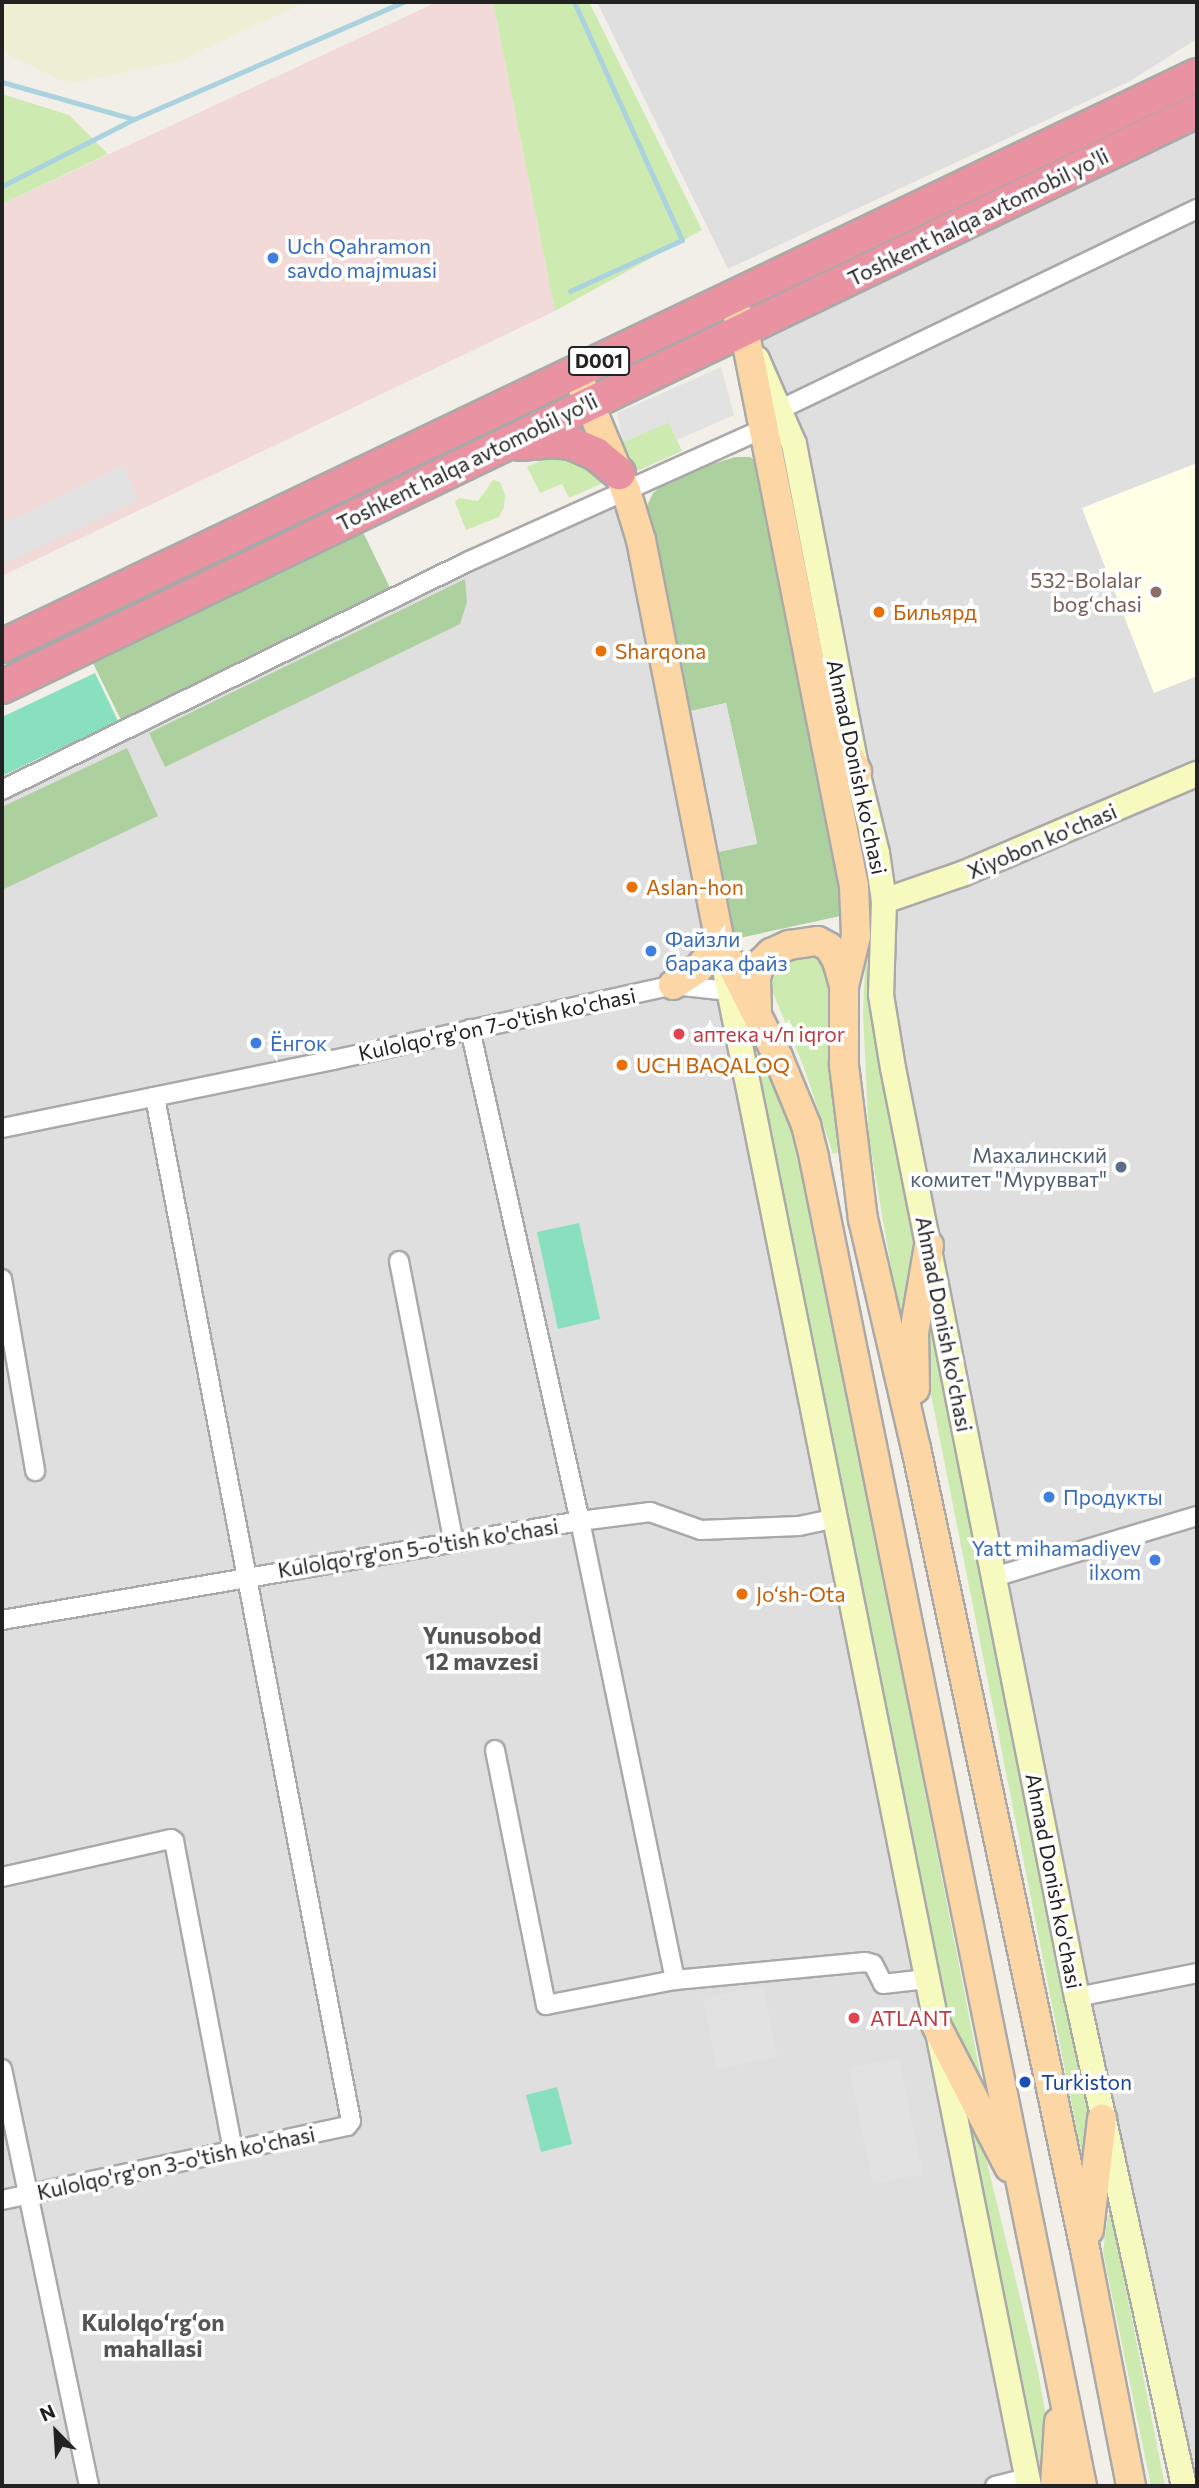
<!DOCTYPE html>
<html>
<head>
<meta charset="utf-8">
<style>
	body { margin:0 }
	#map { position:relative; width:1199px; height:2488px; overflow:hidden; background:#f2efe9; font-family:Commissioner,sans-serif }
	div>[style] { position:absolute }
	.residential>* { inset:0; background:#e0dfdf }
	.commercial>* { inset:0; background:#f2dad9 }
	.education>* { inset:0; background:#ffffe5 }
	.farmland>* { inset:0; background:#eef0d5 }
	.grass>* { inset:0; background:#cdebb0 }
	.forest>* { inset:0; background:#add19e }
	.pitch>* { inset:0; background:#88e0be }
	.parking>* { inset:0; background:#e2e2e2 }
	.stream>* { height:5px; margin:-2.5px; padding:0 2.5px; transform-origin:2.5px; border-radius:2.5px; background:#aad3df }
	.roads { filter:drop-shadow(2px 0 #a9a9a9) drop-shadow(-2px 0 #a9a9a9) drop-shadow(0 2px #a9a9a9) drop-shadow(0 -2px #a9a9a9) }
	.street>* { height:18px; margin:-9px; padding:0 9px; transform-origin:9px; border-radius:9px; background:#fff }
	.secondary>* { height:24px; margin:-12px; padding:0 12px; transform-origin:12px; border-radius:12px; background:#f7fabf }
	.primary>* { height:28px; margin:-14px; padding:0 14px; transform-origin:14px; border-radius:14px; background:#fcd6a4 }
	.highway>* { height:32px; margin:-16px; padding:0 16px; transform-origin:16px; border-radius:16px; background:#e892a2 }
	.dots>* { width:19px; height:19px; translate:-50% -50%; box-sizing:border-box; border:4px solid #fff; border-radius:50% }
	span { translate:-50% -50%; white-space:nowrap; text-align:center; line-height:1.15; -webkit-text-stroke:7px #fff; paint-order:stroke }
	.shield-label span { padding:2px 5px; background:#fff; border:2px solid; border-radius:5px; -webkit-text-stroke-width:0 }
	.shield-label { font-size:19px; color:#222; font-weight:700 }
	.street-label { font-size:21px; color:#222 }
	.shop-label { font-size:21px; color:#366cbe }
	.left { translate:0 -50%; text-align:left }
	.right { translate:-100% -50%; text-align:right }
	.education-label { font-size:21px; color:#785e54 }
	.food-label { font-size:21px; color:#c56008 }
	.health-label { font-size:21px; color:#be3a42 }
	.service-label { font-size:21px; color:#4e5e75 }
	.transit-label { font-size:21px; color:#164399 }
	.neighbourhood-label { font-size:23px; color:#555; font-weight:700 }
	.frame { position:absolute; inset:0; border:4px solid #222; pointer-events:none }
	.north { position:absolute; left:21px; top:2397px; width:70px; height:70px; -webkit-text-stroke:5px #fff; paint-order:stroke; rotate:336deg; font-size:19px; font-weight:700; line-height:28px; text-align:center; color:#222 }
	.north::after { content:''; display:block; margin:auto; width:24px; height:32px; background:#222; clip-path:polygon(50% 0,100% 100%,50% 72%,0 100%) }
</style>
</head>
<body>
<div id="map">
	<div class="residential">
		<i style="clip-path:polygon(597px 2px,1197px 2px,1197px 39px,1130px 81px,728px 269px)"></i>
		<i style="clip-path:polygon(1197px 111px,1197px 2486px,1184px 2486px,880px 943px,794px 444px,744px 329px)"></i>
		<i style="clip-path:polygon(626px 491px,1029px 2486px,2px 2486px,2px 790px)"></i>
	</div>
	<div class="commercial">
		<i style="clip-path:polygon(437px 2px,493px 2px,555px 311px,2px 576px,2px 204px)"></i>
	</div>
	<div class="education">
		<i style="clip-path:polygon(1197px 463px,1197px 676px,1154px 693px,1082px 508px)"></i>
	</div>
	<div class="farmland">
		<i style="clip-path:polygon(2px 2px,306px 2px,180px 61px,69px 84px,2px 52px)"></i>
	</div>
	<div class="grass">
		<i style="clip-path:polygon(493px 2px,589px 2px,702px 230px,555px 311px)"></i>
		<i style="clip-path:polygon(2px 94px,69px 115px,108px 154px,2px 204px)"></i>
		<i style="clip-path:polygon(711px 320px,717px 331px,605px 387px,599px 375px)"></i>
		<i style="clip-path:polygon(669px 422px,682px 451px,637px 471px,623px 442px)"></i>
		<i style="clip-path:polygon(486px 430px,492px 439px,2px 673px,2px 660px)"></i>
		<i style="clip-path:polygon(574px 455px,605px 482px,569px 498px,562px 484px,540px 493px,527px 467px,548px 457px)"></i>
		<i style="clip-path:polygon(493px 480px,500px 482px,505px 495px,504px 507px,499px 517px,466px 530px,455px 502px,459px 498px,478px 501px)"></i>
		<i style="clip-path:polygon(867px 924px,873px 924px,916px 1241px,908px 1329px,901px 1325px,869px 1139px,863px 1013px)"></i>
		<i style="clip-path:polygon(810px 951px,830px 960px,830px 1053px,839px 1152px,833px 1154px,803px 1065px,768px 981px,772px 966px)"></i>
		<i style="clip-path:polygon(748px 1019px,786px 1111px,802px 1163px,986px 2103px,943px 2020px,743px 1024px)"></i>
		<i style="clip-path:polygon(929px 1300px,1090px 2114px,1085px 2171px,920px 1339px)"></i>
		<i style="clip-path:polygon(955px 2079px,981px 2138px,1038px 2371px,1048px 2428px,1049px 2486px,1036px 2486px)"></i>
		<i style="clip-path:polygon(1111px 2213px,1165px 2486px,1151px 2486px,1103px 2252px,1108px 2214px)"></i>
	</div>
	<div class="forest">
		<i style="clip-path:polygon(735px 457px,750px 457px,764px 466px,845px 915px,735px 939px,718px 852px,757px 843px,726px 703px,687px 712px,646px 508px,653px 493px,660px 487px,703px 467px)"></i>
		<i style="clip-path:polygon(361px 528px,392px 592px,122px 722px,91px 659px)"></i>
		<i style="clip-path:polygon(465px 579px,467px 602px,460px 624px,165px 767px,149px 733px)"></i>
		<i style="clip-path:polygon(127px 748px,158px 816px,2px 890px,2px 807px)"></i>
	</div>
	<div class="pitch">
		<i style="clip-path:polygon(95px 673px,118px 721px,2px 776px,2px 717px)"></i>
		<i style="clip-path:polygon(579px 1223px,600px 1319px,558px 1329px,537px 1232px)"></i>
		<i style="clip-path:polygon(557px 2087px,572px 2144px,541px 2152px,526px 2095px)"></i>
	</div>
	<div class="parking">
		<i style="clip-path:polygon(721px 367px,734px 415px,677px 440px,669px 422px,623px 442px,617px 413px)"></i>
		<i style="clip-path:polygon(124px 465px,139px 500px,2px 565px,2px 524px)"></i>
		<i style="clip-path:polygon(726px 703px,757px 844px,718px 852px,687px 712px)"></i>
		<i style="clip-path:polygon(763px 1986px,777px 2057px,717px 2069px,703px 1998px)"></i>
		<i style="clip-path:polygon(899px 2058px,923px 2174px,873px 2184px,849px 2068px)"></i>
	</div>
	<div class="stream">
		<i style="left:2px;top:82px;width:137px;rotate:15.7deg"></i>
		<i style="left:134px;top:119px;width:293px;rotate:-23.5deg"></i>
		<i style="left:2px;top:186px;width:148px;rotate:-26.9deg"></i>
		<i style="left:570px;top:291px;width:123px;rotate:-24.5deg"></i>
		<i style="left:682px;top:240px;width:261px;rotate:-114.4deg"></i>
	</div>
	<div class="roads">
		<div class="street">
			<i style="left:774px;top:417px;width:9px;rotate:-54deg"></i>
			<i style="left:779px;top:410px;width:464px;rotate:-25.7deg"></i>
			<i style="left:2px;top:790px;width:518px;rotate:-26.12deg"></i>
			<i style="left:467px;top:562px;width:332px;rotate:-24.2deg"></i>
			<i style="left:470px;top:1029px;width:504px;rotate:77.4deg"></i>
			<i style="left:580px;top:1521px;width:469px;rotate:78.3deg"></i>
			<i style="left:2px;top:1128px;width:338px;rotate:-11.6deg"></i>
			<i style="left:333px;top:1060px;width:348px;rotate:-12.4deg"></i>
			<i style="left:673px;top:985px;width:66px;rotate:6.1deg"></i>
			<i style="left:399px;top:1261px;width:287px;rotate:79deg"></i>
			<i style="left:2px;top:1279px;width:195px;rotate:80.2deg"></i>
			<i style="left:994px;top:1577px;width:212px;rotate:-16.7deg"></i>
			<i style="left:2px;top:1620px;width:586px;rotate:-9.72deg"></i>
			<i style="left:580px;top:1521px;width:71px;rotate:-7.3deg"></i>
			<i style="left:650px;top:1512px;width:54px;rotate:19.4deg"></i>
			<i style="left:701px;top:1530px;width:98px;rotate:-2.3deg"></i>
			<i style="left:799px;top:1526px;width:35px;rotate:-12deg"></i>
			<i style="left:495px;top:1750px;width:260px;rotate:78.7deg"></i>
			<i style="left:546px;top:2005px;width:131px;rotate:-11deg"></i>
			<i style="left:675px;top:1980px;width:191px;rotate:-5.4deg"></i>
			<i style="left:865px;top:1962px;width:8px;rotate:14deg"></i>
			<i style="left:873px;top:1964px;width:22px;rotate:63deg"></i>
			<i style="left:883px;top:1984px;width:44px;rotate:-6.5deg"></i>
			<i style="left:2px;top:1877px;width:173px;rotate:-12.7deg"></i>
			<i style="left:171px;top:1839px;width:4px;rotate:34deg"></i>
			<i style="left:174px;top:1841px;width:315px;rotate:79.2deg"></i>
			<i style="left:1077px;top:1997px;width:122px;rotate:-11.3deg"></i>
			<i style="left:2px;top:2069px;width:426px;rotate:78.2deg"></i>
			<i style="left:2px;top:2200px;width:353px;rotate:-12.1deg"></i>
			<i style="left:347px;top:2126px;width:6px;rotate:-51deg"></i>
			<i style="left:351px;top:2121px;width:1043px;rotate:-100.84deg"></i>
			<i style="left:995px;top:2486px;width:33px;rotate:-14deg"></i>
		</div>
		<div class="secondary">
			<i style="left:757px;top:359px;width:93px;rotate:66.5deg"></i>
			<i style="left:794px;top:444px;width:333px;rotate:79.1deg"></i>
			<i style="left:857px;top:771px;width:84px;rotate:76.3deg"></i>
			<i style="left:877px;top:853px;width:49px;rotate:81.7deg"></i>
			<i style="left:884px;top:901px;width:94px;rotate:91.8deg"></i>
			<i style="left:881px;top:995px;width:74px;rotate:80.7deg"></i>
			<i style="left:893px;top:1068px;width:947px;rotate:78.8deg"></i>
			<i style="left:1077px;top:1997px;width:501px;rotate:77.66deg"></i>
			<i style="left:884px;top:901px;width:83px;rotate:-19.1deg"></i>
			<i style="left:962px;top:874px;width:255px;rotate:-23.1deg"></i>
			<i style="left:723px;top:960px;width:1556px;rotate:78.66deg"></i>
		</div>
		<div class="primary">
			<i style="left:730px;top:298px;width:34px;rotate:66deg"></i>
			<i style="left:744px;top:329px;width:568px;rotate:78.83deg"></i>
			<i style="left:854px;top:886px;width:50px;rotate:87.7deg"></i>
			<i style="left:856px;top:936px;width:51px;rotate:103.5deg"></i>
			<i style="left:844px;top:986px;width:79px;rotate:90deg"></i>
			<i style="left:844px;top:1065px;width:155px;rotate:83deg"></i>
			<i style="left:863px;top:1219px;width:235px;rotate:77deg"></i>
			<i style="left:916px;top:1448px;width:824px;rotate:78.09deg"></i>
			<i style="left:1086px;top:2254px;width:236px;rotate:79deg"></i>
			<i style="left:576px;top:372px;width:129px;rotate:67.2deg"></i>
			<i style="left:626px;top:491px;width:51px;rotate:73deg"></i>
			<i style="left:641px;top:540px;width:410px;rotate:78.9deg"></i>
			<i style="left:720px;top:942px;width:129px;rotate:63.2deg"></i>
			<i style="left:778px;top:1057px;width:74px;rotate:67.6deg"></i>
			<i style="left:806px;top:1125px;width:34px;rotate:76deg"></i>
			<i style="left:814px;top:1158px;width:1355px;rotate:78.59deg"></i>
			<i style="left:832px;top:727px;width:51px;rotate:60.4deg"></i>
			<i style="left:673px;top:985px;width:31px;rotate:-33deg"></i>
			<i style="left:699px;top:968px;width:33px;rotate:-51deg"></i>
			<i style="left:757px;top:1009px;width:31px;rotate:-92deg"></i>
			<i style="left:756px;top:978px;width:15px;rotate:-74deg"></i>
			<i style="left:760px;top:964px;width:16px;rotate:-45deg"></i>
			<i style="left:771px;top:953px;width:20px;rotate:-24deg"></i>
			<i style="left:789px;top:945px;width:29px;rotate:-8deg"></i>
			<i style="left:818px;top:941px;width:13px;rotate:29deg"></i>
			<i style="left:829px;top:947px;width:16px;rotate:60deg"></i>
			<i style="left:837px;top:961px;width:26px;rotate:74deg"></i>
			<i style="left:915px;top:1389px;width:56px;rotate:-91deg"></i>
			<i style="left:914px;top:1333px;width:89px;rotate:-80.3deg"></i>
			<i style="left:936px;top:2025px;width:160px;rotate:62.8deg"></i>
			<i style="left:1089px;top:2230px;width:112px;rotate:-83.3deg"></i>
			<i style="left:1055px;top:2486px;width:64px;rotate:-86.4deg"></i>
		</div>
		<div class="highway">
			<i style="left:520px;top:444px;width:32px;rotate:-5deg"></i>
			<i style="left:552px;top:441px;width:19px;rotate:6deg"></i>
			<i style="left:571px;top:443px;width:27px;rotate:24deg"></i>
			<i style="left:596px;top:454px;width:30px;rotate:40deg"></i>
			<i style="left:2px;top:646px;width:1324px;rotate:-25.54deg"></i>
			<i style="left:2px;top:687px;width:1327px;rotate:-25.73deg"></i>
		</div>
	</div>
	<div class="dots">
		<i style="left:273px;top:258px;background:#3f7fe0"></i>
		<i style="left:1156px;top:592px;background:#8d6e63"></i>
		<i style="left:879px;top:612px;background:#e8710a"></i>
		<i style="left:601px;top:651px;background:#e8710a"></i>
		<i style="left:632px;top:887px;background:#e8710a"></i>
		<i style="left:651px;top:951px;background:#3f7fe0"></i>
		<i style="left:679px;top:1034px;background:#e0444e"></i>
		<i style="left:256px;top:1043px;background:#3f7fe0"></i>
		<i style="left:622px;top:1065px;background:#e8710a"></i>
		<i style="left:1121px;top:1167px;background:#5c6f8a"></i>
		<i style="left:1049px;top:1497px;background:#3f7fe0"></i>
		<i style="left:1155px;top:1560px;background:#3f7fe0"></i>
		<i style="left:742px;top:1594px;background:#e8710a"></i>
		<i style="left:854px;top:2018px;background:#e0444e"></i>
		<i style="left:1025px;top:2082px;background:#1a4fb4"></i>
	</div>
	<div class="shield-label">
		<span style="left:599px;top:361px">D001</span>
	</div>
	<div class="street-label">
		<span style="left:978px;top:217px;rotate:-26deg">Toshkent halqa avtomobil yo'li</span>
		<span style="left:467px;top:462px;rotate:-26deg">Toshkent halqa avtomobil yo'li</span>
		<span style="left:857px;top:767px;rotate:78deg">Ahmad Donish ko'chasi</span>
		<span style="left:1042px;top:841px;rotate:-23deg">Xiyobon ko'chasi</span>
		<span style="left:497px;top:1024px;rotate:-12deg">Kulolqo'rg'on 7-o'tish ko'chasi</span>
		<span style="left:944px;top:1324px;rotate:79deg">Ahmad Donish ko'chasi</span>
		<span style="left:418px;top:1548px;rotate:-9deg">Kulolqo'rg'on 5-o'tish ko'chasi</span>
		<span style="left:1054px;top:1881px;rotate:79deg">Ahmad Donish ko'chasi</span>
		<span style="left:176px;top:2163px;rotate:-12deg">Kulolqo'rg'on 3-o'tish ko'chasi</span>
	</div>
	<div class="shop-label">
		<span class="left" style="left:287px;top:258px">Uch Qahramon<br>savdo majmuasi</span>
		<span class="left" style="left:665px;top:951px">Файзли<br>барака файз</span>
		<span class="left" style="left:270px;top:1043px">Ёнгок</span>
		<span class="left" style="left:1063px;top:1497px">Продукты</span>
		<span class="right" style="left:1141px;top:1560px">Yatt mihamadiyev<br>ilxom</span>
	</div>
	<div class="education-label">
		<span class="right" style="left:1142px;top:592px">532-Bolalar<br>bogʻchasi</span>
	</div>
	<div class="food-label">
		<span class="left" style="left:893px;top:612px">Бильярд</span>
		<span class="left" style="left:615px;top:651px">Sharqona</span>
		<span class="left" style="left:646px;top:887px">Aslan-hon</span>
		<span class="left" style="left:636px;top:1065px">UCH BAQALOQ</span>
		<span class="left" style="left:756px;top:1594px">Jo‘sh-Ota</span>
	</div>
	<div class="health-label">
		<span class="left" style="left:693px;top:1034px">аптека ч/п iqror</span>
		<span class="left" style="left:870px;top:2018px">ATLANT</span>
	</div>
	<div class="service-label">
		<span class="right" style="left:1107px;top:1167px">Махалинский<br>комитет "Мурувват"</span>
	</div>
	<div class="transit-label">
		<span class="left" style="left:1041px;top:2082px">Turkiston</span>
	</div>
	<div class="neighbourhood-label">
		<span style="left:482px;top:1648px">Yunusobod<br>12 mavzesi</span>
		<span style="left:153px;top:2335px">Kulolqoʻrgʻon<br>mahallasi</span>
	</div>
	<div class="frame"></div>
	<div class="north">N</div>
</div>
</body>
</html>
